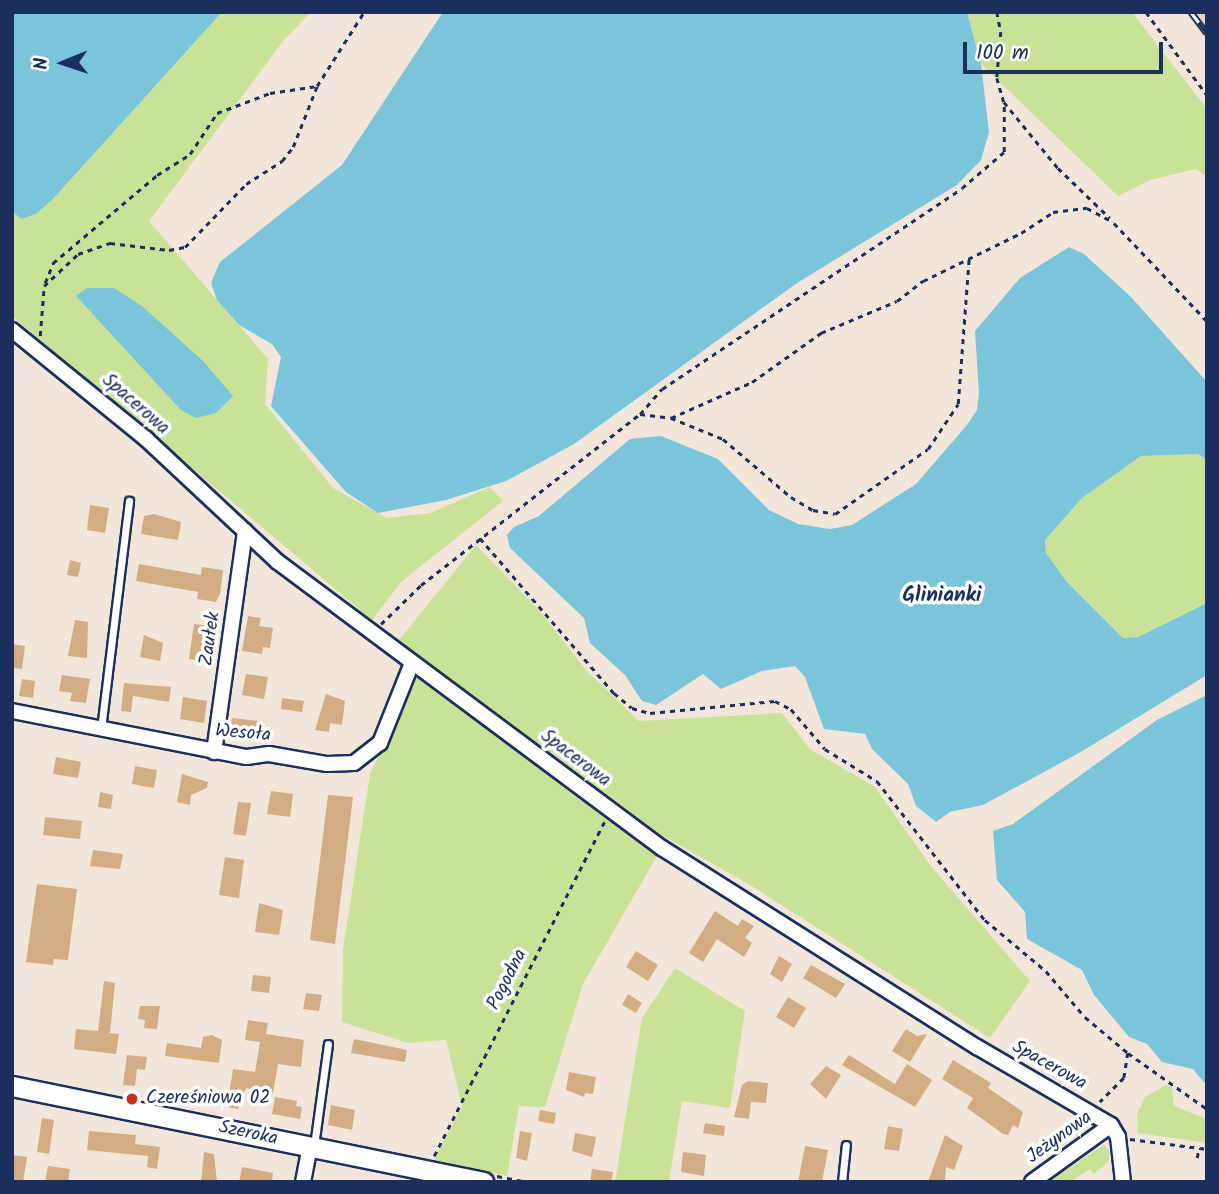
<!DOCTYPE html>
<html>
<head>
<meta charset="utf-8">
<style>
	body { margin:0 }
	#map { position:relative; width:1219px; height:1194px; overflow:hidden; background:#f2e6da; font-family:Kalam,sans-serif }
	div>[style] { position:absolute }
	.built>* { inset:0; background:#e8d5c0 }
	.green>* { inset:0; background:#cae298 }
	.water>* { inset:0; background:#7ac5d9 }
	.building>* { inset:0; background:#d2ac83 }
	.path>* { height:2.5px; margin-top:-1.25px; transform-origin:0; background:repeating-linear-gradient(90deg,#1b2f5e 0 5px,transparent 0 10px) }
	.roads { filter:drop-shadow(2px 0 #1b2f5e) drop-shadow(-2px 0 #1b2f5e) drop-shadow(0 2px #1b2f5e) drop-shadow(0 -2px #1b2f5e) }
	.lane>* { height:7px; margin:-3.5px; padding:0 3.5px; transform-origin:3.5px; border-radius:3.5px; background:#fff }
	.street>* { height:14px; margin:-7px; padding:0 7px; transform-origin:7px; border-radius:7px; background:#fff }
	.secondary>* { height:19px; margin:-9.5px; padding:0 9.5px; transform-origin:9.5px; border-radius:9.5px; background:#fff }
	.rail>* { height:7px; margin-top:-3.5px; transform-origin:0; background:repeating-linear-gradient(90deg,#fff 0 13px,#1b2f5e 0 26px); box-sizing:border-box; border-block:2px solid #1b2f5e }
	.dots>* { width:19px; height:19px; translate:-50% -50%; box-sizing:border-box; border:4px solid #fff; border-radius:50% }
	span { translate:-50% -50%; white-space:nowrap; text-align:center; line-height:1.15; -webkit-text-stroke:7px #fff; paint-order:stroke }
	.street-label { font-size:19px; color:#1b2f5e }
	.poi-label { font-size:19px; color:#1b2f5e }
	.left { translate:0 -50%; text-align:left }
	.neighbourhood-label { font-size:21px; color:#1b2f5e; font-weight:700 }
	.frame { position:absolute; inset:0; border:14px solid #1b2f5e; pointer-events:none }
	.north { position:absolute; left:28px; top:28px; width:70px; height:70px; -webkit-text-stroke:5px #fff; paint-order:stroke; rotate:268deg; font-size:19px; font-weight:700; line-height:28px; text-align:center; color:#1b2f5e }
	.north::after { content:''; display:block; margin:auto; width:24px; height:32px; background:#1b2f5e; clip-path:polygon(50% 0,100% 100%,50% 72%,0 100%) }
	.scale { position:absolute; left:963px; top:42px; width:200px; height:32px; box-sizing:border-box; border:4px solid #1b2f5e; border-top:0; padding-left:9px; font-size:21px; line-height:24px; white-space:nowrap; color:#1b2f5e; -webkit-text-stroke:5px #fff; paint-order:stroke }
</style>
</head>
<body>
<div id="map">
	<div class="built">
		<i style="clip-path:polygon(1185px 12px,1207px 12px,1207px 41px)"></i>
	</div>
	<div class="green">
		<i style="clip-path:polygon(222px 12px,311px 12px,284px 40px,149px 221px,268px 359px,265px 404px,333px 488px,387px 518px,430px 513px,490px 487px,503px 501px,402px 581px,372px 620px,12px 316px,12px 211px,21px 219px,36px 214px,53px 199px)"></i>
		<i style="clip-path:polygon(967px 12px,1132px 12px,1207px 109px,1207px 177px,1196px 169px,1151px 180px,1118px 196px,981px 64px)"></i>
		<i style="clip-path:polygon(1198px 454px,1207px 460px,1207px 603px,1138px 637px,1123px 638px,1066px 581px,1046px 553px,1045px 540px,1082px 498px,1141px 456px)"></i>
		<i style="clip-path:polygon(476px 545px,539px 610px,585px 669px,639px 721px,782px 713px,810px 749px,875px 787px,930px 865px,1030px 981px,990px 1038px,750px 885px,628px 816px,395px 645px)"></i>
		<i style="clip-path:polygon(417px 678px,439px 689px,660px 851px,583px 984px,545px 1107px,519px 1106px,507px 1176px,434px 1160px,462px 1106px,446px 1040px,408px 1043px,342px 1022px,343px 950px,370px 774px)"></i>
		<i style="clip-path:polygon(675px 968px,745px 1011px,730px 1108px,682px 1101px,669px 1182px,615px 1182px,642px 1018px)"></i>
		<i style="clip-path:polygon(1166px 1085px,1172px 1087px,1174px 1106px,1207px 1119px,1207px 1143px,1138px 1133px,1137px 1114px,1145px 1097px)"></i>
		<i style="clip-path:polygon(1104px 1145px,1109px 1150px,1109px 1161px,1094px 1174px,1090px 1169px,1070px 1182px,1048px 1182px)"></i>
	</div>
	<div class="water">
		<i style="clip-path:polygon(12px 12px,222px 12px,53px 199px,36px 214px,21px 219px,12px 211px)"></i>
		<i style="clip-path:polygon(443px 12px,967px 12px,981px 64px,989px 132px,981px 160px,957px 185px,797px 283px,574px 444px,506px 481px,446px 500px,378px 513px,346px 492px,271px 406px,281px 357px,272px 344px,239px 325px,217px 300px,211px 283px,220px 262px,342px 165px)"></i>
		<i style="clip-path:polygon(1069px 247px,1084px 254px,1131px 297px,1207px 382px,1207px 460px,1198px 454px,1141px 456px,1082px 498px,1045px 540px,1046px 553px,1066px 581px,1123px 638px,1138px 637px,1207px 603px,1207px 675px,1079px 753px,983px 805px,950px 812px,936px 822px,916px 806px,908px 784px,872px 749px,865px 734px,824px 729px,805px 677px,795px 666px,762px 671px,721px 689px,703px 674px,656px 705px,642px 701px,625px 675px,590px 643px,584px 618px,510px 548px,507px 535px,514px 527px,539px 516px,630px 439px,661px 436px,718px 459px,769px 510px,798px 524px,830px 529px,852px 525px,916px 484px,967px 425px,977px 410px,979px 393px,975px 331px,1020px 278px)"></i>
		<i style="clip-path:polygon(87px 288px,114px 288px,142px 306px,203px 361px,233px 396px,216px 413px,196px 418px,181px 410px,76px 296px)"></i>
		<i style="clip-path:polygon(1207px 695px,1207px 1086px,1193px 1069px,1162px 1062px,1147px 1044px,1129px 1037px,1094px 995px,1082px 970px,1027px 939px,1025px 912px,997px 880px,993px 831px,1013px 824px,1157px 720px)"></i>
	</div>
	<div class="building">
		<i style="clip-path:polygon(90px 505px,109px 508px,105px 533px,87px 530px)"></i>
		<i style="clip-path:polygon(154px 514px,181px 522px,178px 540px,141px 534px,144px 516px)"></i>
		<i style="clip-path:polygon(70px 560px,81px 563px,78px 577px,67px 575px)"></i>
		<i style="clip-path:polygon(139px 564px,201px 575px,202px 567px,223px 570px,220px 594px,216px 602px,197px 599px,198px 592px,136px 581px)"></i>
		<i style="clip-path:polygon(248px 616px,261px 618px,259px 626px,273px 628px,270px 648px,263px 647px,262px 654px,242px 651px)"></i>
		<i style="clip-path:polygon(75px 620px,88px 622px,87px 658px,68px 656px)"></i>
		<i style="clip-path:polygon(194px 624px,211px 626px,213px 644px,206px 661px,189px 659px)"></i>
		<i style="clip-path:polygon(144px 635px,163px 643px,160px 661px,140px 657px)"></i>
		<i style="clip-path:polygon(12px 644px,25px 646px,22px 669px,12px 668px)"></i>
		<i style="clip-path:polygon(246px 674px,268px 677px,264px 699px,242px 695px)"></i>
		<i style="clip-path:polygon(62px 675px,90px 679px,86px 703px,70px 701px,72px 693px,59px 691px)"></i>
		<i style="clip-path:polygon(22px 679px,35px 681px,33px 698px,19px 696px)"></i>
		<i style="clip-path:polygon(124px 683px,171px 687px,169px 702px,133px 696px,131px 712px,121px 711px)"></i>
		<i style="clip-path:polygon(326px 694px,345px 701px,342px 725px,330px 723px,329px 732px,315px 730px)"></i>
		<i style="clip-path:polygon(183px 697px,207px 701px,204px 723px,180px 719px)"></i>
		<i style="clip-path:polygon(282px 698px,304px 701px,302px 712px,281px 709px)"></i>
		<i style="clip-path:polygon(232px 718px,259px 721px,256px 737px,230px 734px)"></i>
		<i style="clip-path:polygon(56px 757px,81px 762px,78px 778px,53px 774px)"></i>
		<i style="clip-path:polygon(135px 766px,157px 770px,154px 788px,132px 784px)"></i>
		<i style="clip-path:polygon(182px 774px,208px 782px,207px 788px,191px 795px,190px 805px,177px 802px)"></i>
		<i style="clip-path:polygon(271px 791px,293px 794px,290px 817px,267px 814px)"></i>
		<i style="clip-path:polygon(100px 792px,113px 795px,111px 809px,98px 807px)"></i>
		<i style="clip-path:polygon(328px 795px,353px 797px,335px 944px,310px 940px)"></i>
		<i style="clip-path:polygon(238px 802px,251px 803px,246px 836px,233px 834px)"></i>
		<i style="clip-path:polygon(45px 817px,82px 821px,80px 839px,43px 835px)"></i>
		<i style="clip-path:polygon(93px 850px,123px 854px,120px 869px,90px 866px)"></i>
		<i style="clip-path:polygon(225px 857px,244px 860px,239px 898px,219px 895px)"></i>
		<i style="clip-path:polygon(37px 884px,77px 889px,68px 960px,54px 959px,53px 965px,26px 962px)"></i>
		<i style="clip-path:polygon(259px 903px,283px 910px,279px 935px,255px 932px)"></i>
		<i style="clip-path:polygon(715px 911px,738px 926px,742px 919px,754px 926px,745px 938px,752px 943px,744px 957px,717px 939px,703px 962px,689px 953px)"></i>
		<i style="clip-path:polygon(636px 951px,658px 965px,648px 981px,626px 967px)"></i>
		<i style="clip-path:polygon(779px 956px,792px 964px,782px 982px,770px 974px)"></i>
		<i style="clip-path:polygon(811px 965px,845px 984px,836px 998px,803px 978px)"></i>
		<i style="clip-path:polygon(253px 975px,271px 977px,269px 993px,251px 991px)"></i>
		<i style="clip-path:polygon(104px 981px,115px 983px,110px 1033px,119px 1034px,116px 1054px,74px 1049px,76px 1029px,98px 1031px)"></i>
		<i style="clip-path:polygon(306px 993px,322px 995px,319px 1011px,303px 1009px)"></i>
		<i style="clip-path:polygon(628px 994px,642px 1003px,636px 1013px,622px 1005px)"></i>
		<i style="clip-path:polygon(788px 997px,806px 1008px,794px 1028px,776px 1017px)"></i>
		<i style="clip-path:polygon(140px 1006px,160px 1006px,157px 1029px,144px 1028px,145px 1020px,138px 1019px)"></i>
		<i style="clip-path:polygon(248px 1020px,268px 1023px,266px 1034px,304px 1040px,301px 1067px,278px 1064px,273px 1093px,246px 1088px,238px 1109px,227px 1107px,233px 1069px,255px 1072px,260px 1042px,245px 1040px)"></i>
		<i style="clip-path:polygon(906px 1029px,917px 1036px,927px 1034px,910px 1062px,892px 1051px)"></i>
		<i style="clip-path:polygon(212px 1035px,222px 1040px,219px 1063px,165px 1056px,167px 1043px,201px 1048px,203px 1037px)"></i>
		<i style="clip-path:polygon(354px 1039px,407px 1050px,405px 1062px,351px 1053px)"></i>
		<i style="clip-path:polygon(127px 1055px,147px 1057px,145px 1070px,137px 1069px,135px 1086px,123px 1085px)"></i>
		<i style="clip-path:polygon(849px 1055px,895px 1084px,907px 1064px,932px 1080px,915px 1107px,842px 1065px)"></i>
		<i style="clip-path:polygon(953px 1060px,991px 1083px,988px 1088px,1023px 1112px,1018px 1128px,1013px 1125px,1008px 1135px,1003px 1134px,967px 1108px,973px 1098px,942px 1079px)"></i>
		<i style="clip-path:polygon(826px 1066px,841px 1075px,826px 1099px,810px 1084px)"></i>
		<i style="clip-path:polygon(569px 1072px,596px 1077px,593px 1094px,585px 1093px,584px 1097px,566px 1090px)"></i>
		<i style="clip-path:polygon(748px 1081px,768px 1083px,766px 1103px,751px 1102px,749px 1119px,734px 1117px,742px 1085px)"></i>
		<i style="clip-path:polygon(275px 1097px,297px 1101px,296px 1106px,302px 1107px,300px 1119px,272px 1114px)"></i>
		<i style="clip-path:polygon(331px 1105px,355px 1110px,352px 1130px,328px 1125px)"></i>
		<i style="clip-path:polygon(540px 1110px,556px 1113px,554px 1124px,538px 1121px)"></i>
		<i style="clip-path:polygon(42px 1118px,54px 1120px,49px 1154px,37px 1152px)"></i>
		<i style="clip-path:polygon(705px 1123px,725px 1126px,724px 1136px,703px 1133px)"></i>
		<i style="clip-path:polygon(888px 1126px,903px 1129px,899px 1151px,884px 1149px)"></i>
		<i style="clip-path:polygon(89px 1131px,136px 1135px,135px 1144px,160px 1147px,157px 1169px,147px 1167px,148px 1156px,87px 1150px)"></i>
		<i style="clip-path:polygon(520px 1131px,532px 1133px,527px 1161px,516px 1158px)"></i>
		<i style="clip-path:polygon(575px 1133px,596px 1137px,592px 1157px,572px 1151px)"></i>
		<i style="clip-path:polygon(945px 1135px,963px 1146px,954px 1170px,946px 1167px,945px 1182px,928px 1182px)"></i>
		<i style="clip-path:polygon(805px 1146px,828px 1150px,822px 1182px,798px 1182px)"></i>
		<i style="clip-path:polygon(204px 1152px,214px 1154px,217px 1182px,201px 1182px)"></i>
		<i style="clip-path:polygon(683px 1152px,706px 1155px,704px 1176px,681px 1172px)"></i>
		<i style="clip-path:polygon(12px 1155px,27px 1157px,23px 1182px,12px 1182px)"></i>
		<i style="clip-path:polygon(48px 1166px,70px 1169px,68px 1182px,45px 1182px)"></i>
		<i style="clip-path:polygon(242px 1167px,273px 1173px,272px 1182px,239px 1182px)"></i>
		<i style="clip-path:polygon(592px 1169px,613px 1172px,611px 1182px,590px 1182px)"></i>
	</div>
	<div class="path">
		<i style="left:997px;top:12px;width:20px;rotate:79deg"></i>
		<i style="left:1001px;top:32px;width:46px;rotate:95deg"></i>
		<i style="left:997px;top:78px;width:25px;rotate:74deg"></i>
		<i style="left:1004px;top:102px;width:85px;rotate:50.7deg"></i>
		<i style="left:1058px;top:168px;width:72px;rotate:43.9deg"></i>
		<i style="left:1146px;top:12px;width:103px;rotate:53.7deg"></i>
		<i style="left:1114px;top:223px;width:135px;rotate:46.5deg"></i>
		<i style="left:45px;top:283px;width:22px;rotate:-68deg"></i>
		<i style="left:53px;top:263px;width:136px;rotate:-40.2deg"></i>
		<i style="left:157px;top:175px;width:39px;rotate:-32deg"></i>
		<i style="left:190px;top:154px;width:49px;rotate:-56.6deg"></i>
		<i style="left:217px;top:113px;width:57px;rotate:-20.7deg"></i>
		<i style="left:270px;top:93px;width:48px;rotate:-8.5deg"></i>
		<i style="left:40px;top:336px;width:50px;rotate:-85.4deg"></i>
		<i style="left:44px;top:286px;width:47px;rotate:-43.3deg"></i>
		<i style="left:78px;top:254px;width:34px;rotate:-19deg"></i>
		<i style="left:110px;top:243px;width:59px;rotate:6.8deg"></i>
		<i style="left:169px;top:250px;width:16px;rotate:-11deg"></i>
		<i style="left:185px;top:247px;width:88px;rotate:-45.9deg"></i>
		<i style="left:246px;top:184px;width:43px;rotate:-32.6deg"></i>
		<i style="left:282px;top:161px;width:18px;rotate:-52deg"></i>
		<i style="left:293px;top:147px;width:66px;rotate:-68.5deg"></i>
		<i style="left:317px;top:86px;width:88px;rotate:-57.6deg"></i>
		<i style="left:640px;top:414px;width:31px;rotate:7deg"></i>
		<i style="left:671px;top:418px;width:89px;rotate:-24deg"></i>
		<i style="left:752px;top:382px;width:85px;rotate:-35.4deg"></i>
		<i style="left:821px;top:333px;width:82px;rotate:-22.8deg"></i>
		<i style="left:897px;top:301px;width:33px;rotate:-38deg"></i>
		<i style="left:923px;top:281px;width:109px;rotate:-26.1deg"></i>
		<i style="left:1021px;top:233px;width:38px;rotate:-33deg"></i>
		<i style="left:1053px;top:212px;width:34px;rotate:-7deg"></i>
		<i style="left:1087px;top:208px;width:30px;rotate:28deg"></i>
		<i style="left:671px;top:418px;width:56px;rotate:22deg"></i>
		<i style="left:723px;top:439px;width:89px;rotate:40.5deg"></i>
		<i style="left:791px;top:497px;width:26px;rotate:31deg"></i>
		<i style="left:813px;top:510px;width:22px;rotate:10deg"></i>
		<i style="left:835px;top:514px;width:113px;rotate:-35deg"></i>
		<i style="left:928px;top:449px;width:54px;rotate:-56.3deg"></i>
		<i style="left:958px;top:404px;width:145px;rotate:-85.7deg"></i>
		<i style="left:480px;top:538px;width:205px;rotate:49.2deg"></i>
		<i style="left:614px;top:693px;width:23px;rotate:40deg"></i>
		<i style="left:632px;top:708px;width:19px;rotate:16deg"></i>
		<i style="left:650px;top:713px;width:126px;rotate:-5.5deg"></i>
		<i style="left:775px;top:701px;width:18px;rotate:27deg"></i>
		<i style="left:791px;top:709px;width:52px;rotate:49.6deg"></i>
		<i style="left:825px;top:749px;width:61px;rotate:31.6deg"></i>
		<i style="left:877px;top:781px;width:176px;rotate:52.2deg"></i>
		<i style="left:985px;top:920px;width:80px;rotate:39.9deg"></i>
		<i style="left:1046px;top:971px;width:60px;rotate:49.7deg"></i>
		<i style="left:1085px;top:1017px;width:56px;rotate:39.9deg"></i>
		<i style="left:1128px;top:1053px;width:25px;rotate:99deg"></i>
		<i style="left:1124px;top:1078px;width:34px;rotate:135deg"></i>
		<i style="left:381px;top:624px;width:56px;rotate:-44.3deg"></i>
		<i style="left:421px;top:585px;width:278px;rotate:-38deg"></i>
		<i style="left:640px;top:414px;width:33px;rotate:-49deg"></i>
		<i style="left:662px;top:389px;width:361px;rotate:-33.8deg"></i>
		<i style="left:962px;top:188px;width:55px;rotate:-40.6deg"></i>
		<i style="left:1004px;top:152px;width:50px;rotate:-90deg"></i>
		<i style="left:1128px;top:1053px;width:97px;rotate:35.3deg"></i>
		<i style="left:1130px;top:1139px;width:78px;rotate:7.4deg"></i>
		<i style="left:434px;top:1156px;width:375px;rotate:-63deg"></i>
		<i style="left:1197px;top:1158px;width:10px;rotate:-79deg"></i>
		<i style="left:497px;top:1176px;width:32px;rotate:11deg"></i>
	</div>
	<div class="roads">
		<div class="lane">
			<i style="left:101px;top:729px;width:230px;rotate:-83deg"></i>
			<i style="left:314px;top:1146px;width:103px;rotate:-82.2deg"></i>
			<i style="left:842px;top:1182px;width:37px;rotate:-84deg"></i>
		</div>
		<div class="street">
			<i style="left:12px;top:330px;width:173px;rotate:39.1deg"></i>
			<i style="left:146px;top:439px;width:180px;rotate:43deg"></i>
			<i style="left:278px;top:562px;width:479px;rotate:36.7deg"></i>
			<i style="left:662px;top:848px;width:373px;rotate:32.3deg"></i>
			<i style="left:977px;top:1047px;width:155px;rotate:30.2deg"></i>
			<i style="left:1111px;top:1125px;width:14px;rotate:60deg"></i>
			<i style="left:1118px;top:1137px;width:45px;rotate:83.7deg"></i>
			<i style="left:12px;top:711px;width:239px;rotate:11.1deg"></i>
			<i style="left:247px;top:757px;width:22px;rotate:-8deg"></i>
			<i style="left:269px;top:754px;width:59px;rotate:9.8deg"></i>
			<i style="left:327px;top:764px;width:27px;rotate:-2deg"></i>
			<i style="left:354px;top:763px;width:33px;rotate:-38deg"></i>
			<i style="left:380px;top:743px;width:86px;rotate:-68.2deg"></i>
			<i style="left:214px;top:752px;width:223px;rotate:-82deg"></i>
			<i style="left:303px;top:1182px;width:37px;rotate:-79deg"></i>
			<i style="left:1032px;top:1182px;width:97px;rotate:-35.8deg"></i>
		</div>
		<div class="secondary">
			<i style="left:12px;top:1086px;width:481px;rotate:11.5deg"></i>
		</div>
	</div>
	<div class="rail">
		<i style="left:1191px;top:12px;width:26px;rotate:53deg"></i>
	</div>
	<div class="dots">
		<i style="left:132px;top:1099px;background:#c8321e"></i>
	</div>
	<div class="street-label">
		<span style="left:135px;top:405px;rotate:41deg">Spacerowa</span>
		<span style="left:211px;top:639px;rotate:-82deg">Zaułek</span>
		<span style="left:243px;top:734px;rotate:5deg">Wesoła</span>
		<span style="left:575px;top:759px;rotate:37deg">Spacerowa</span>
		<span style="left:508px;top:980px;rotate:-63deg">Pogodna</span>
		<span style="left:1049px;top:1066px;rotate:29deg">Spacerowa</span>
		<span style="left:248px;top:1134px;rotate:12deg">Szeroka</span>
		<span style="left:1060px;top:1138px;rotate:-36deg">Jeżynowa</span>
	</div>
	<div class="poi-label">
		<span class="left" style="left:146px;top:1099px">Czereśniowa 02</span>
	</div>
	<div class="neighbourhood-label">
		<span style="left:942px;top:596px">Glinianki</span>
	</div>
	<div class="frame"></div>
	<div class="north">N</div>
	<div class="scale">100 m</div>
</div>
</body>
</html>
